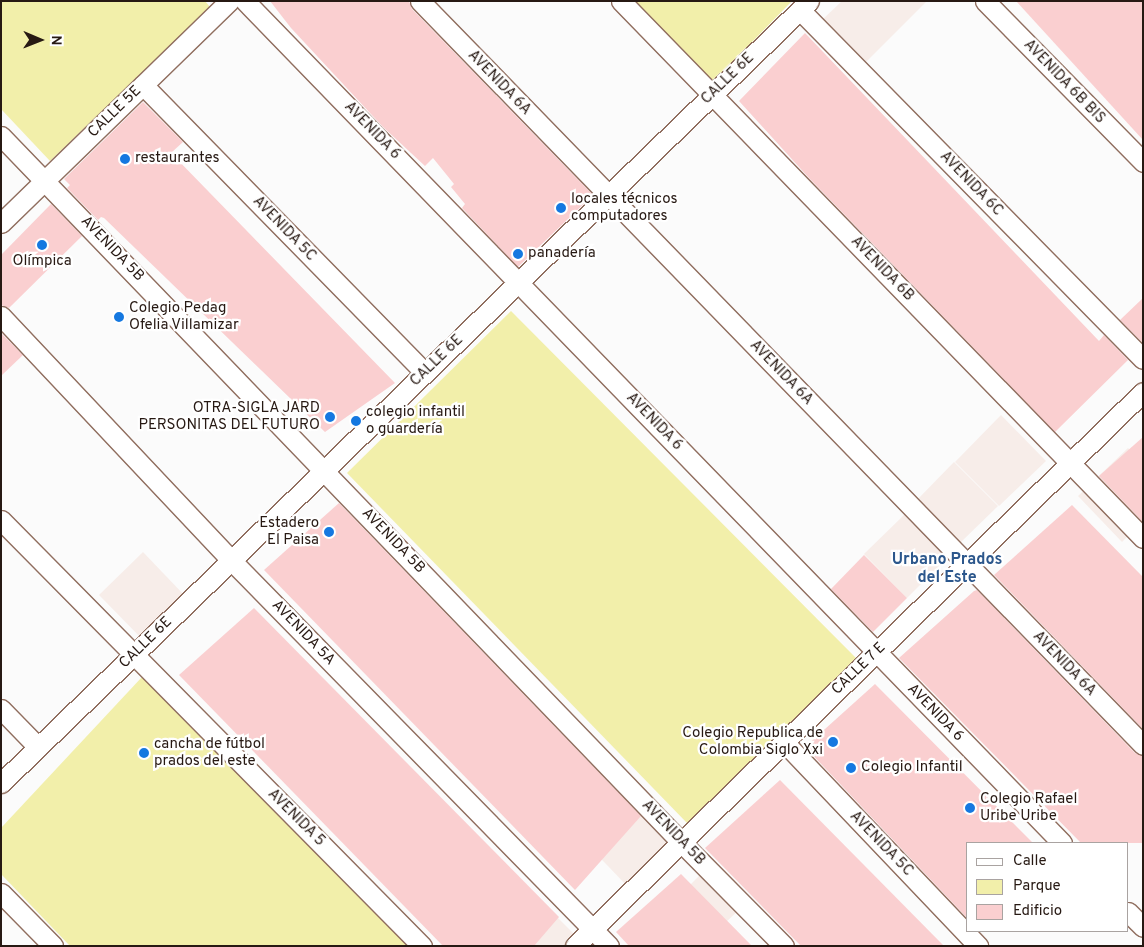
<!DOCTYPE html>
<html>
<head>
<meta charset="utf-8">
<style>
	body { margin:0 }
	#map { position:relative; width:1144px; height:947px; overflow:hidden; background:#fbfbfb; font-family:Overpass,sans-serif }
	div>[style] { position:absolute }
	.built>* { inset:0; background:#f7ede9 }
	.green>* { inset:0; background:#f2efaa }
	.building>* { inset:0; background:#facfd0 }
	.roads { filter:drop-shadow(1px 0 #906e5f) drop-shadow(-1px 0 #906e5f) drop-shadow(0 1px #906e5f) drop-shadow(0 -1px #906e5f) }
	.minor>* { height:19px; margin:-9.5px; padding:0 9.5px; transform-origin:9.5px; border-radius:9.5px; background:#fff }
	.dots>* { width:14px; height:14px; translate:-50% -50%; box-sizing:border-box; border:2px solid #fff; border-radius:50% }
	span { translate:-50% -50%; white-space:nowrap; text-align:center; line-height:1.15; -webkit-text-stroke:4.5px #fff; paint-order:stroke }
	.street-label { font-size:15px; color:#271913 }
	.poi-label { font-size:15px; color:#271913 }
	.left { translate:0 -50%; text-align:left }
	.right { translate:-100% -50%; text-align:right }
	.neighbourhood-label { font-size:16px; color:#2c578c; font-weight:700 }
	.frame { position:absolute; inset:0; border:2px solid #271913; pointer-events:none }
	.legend { position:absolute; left:966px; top:842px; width:162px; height:90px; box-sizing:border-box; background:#fff; border:1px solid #a9a3a1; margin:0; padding:6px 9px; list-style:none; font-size:15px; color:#271913 }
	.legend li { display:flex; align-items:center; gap:10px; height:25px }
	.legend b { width:25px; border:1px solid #a9a3a1 }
	.north { position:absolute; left:15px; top:15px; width:50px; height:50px; -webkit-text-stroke:4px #fff; paint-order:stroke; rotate:91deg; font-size:14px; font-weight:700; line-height:20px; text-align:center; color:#271913 }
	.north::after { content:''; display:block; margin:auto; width:18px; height:22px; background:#271913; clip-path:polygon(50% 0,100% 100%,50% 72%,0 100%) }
</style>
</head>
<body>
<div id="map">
	<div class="built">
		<i style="clip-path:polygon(842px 1px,927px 1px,864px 64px,822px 20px)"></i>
		<i style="clip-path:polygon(1001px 415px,1046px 461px,999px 506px,955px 462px)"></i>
		<i style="clip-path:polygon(1128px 448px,1143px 463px,1143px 521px,1122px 542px,1078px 496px)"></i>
		<i style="clip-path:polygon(954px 462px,998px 506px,958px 545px,915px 502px)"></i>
		<i style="clip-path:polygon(906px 513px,949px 556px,907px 598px,864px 554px)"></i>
		<i style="clip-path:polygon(143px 552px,186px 597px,143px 640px,99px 595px)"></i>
		<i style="clip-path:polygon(624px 795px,673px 847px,630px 889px,581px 838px)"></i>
		<i style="clip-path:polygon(703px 872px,739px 910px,700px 946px,629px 946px)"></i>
		<i style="clip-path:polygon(529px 889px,579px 939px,572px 946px,503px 946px)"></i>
	</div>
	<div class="green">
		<i style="clip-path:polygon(1px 1px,205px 1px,210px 7px,50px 161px,1px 109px)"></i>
		<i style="clip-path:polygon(625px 1px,792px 1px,707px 88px)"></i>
		<i style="clip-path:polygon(511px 311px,858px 660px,687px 823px,347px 473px)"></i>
		<i style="clip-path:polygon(142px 677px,408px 946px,70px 946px,1px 874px,1px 828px)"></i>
	</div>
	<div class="building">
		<i style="clip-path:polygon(270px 1px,409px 1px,412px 9px,593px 195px,518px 267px,462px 208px,465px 204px,451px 187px,454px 184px,433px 158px,425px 166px,383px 127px,291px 28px)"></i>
		<i style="clip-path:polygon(1016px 1px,1143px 1px,1143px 140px)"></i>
		<i style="clip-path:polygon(805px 33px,1099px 341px,1104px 335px,1128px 360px,1055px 432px,809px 178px,739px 101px)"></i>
		<i style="clip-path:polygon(143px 102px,183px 142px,171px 153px,395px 383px,325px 432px,104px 218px,101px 217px,98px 220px,67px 188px,70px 185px,64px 179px)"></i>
		<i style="clip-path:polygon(51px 204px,82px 236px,9px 308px,1px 305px,1px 255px)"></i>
		<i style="clip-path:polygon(1143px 298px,1143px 343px,1120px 320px)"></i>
		<i style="clip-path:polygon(1px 333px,23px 355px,1px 376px)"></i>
		<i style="clip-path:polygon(1143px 437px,1143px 522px,1099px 476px)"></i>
		<i style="clip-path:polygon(339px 503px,641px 816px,575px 890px,264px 570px)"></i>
		<i style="clip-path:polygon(1072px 505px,1143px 577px,1143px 729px,994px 575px)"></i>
		<i style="clip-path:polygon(864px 555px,907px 598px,873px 632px,831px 589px)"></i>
		<i style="clip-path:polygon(977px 590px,1135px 753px,1143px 756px,1143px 843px,1081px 843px,899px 658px,974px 591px)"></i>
		<i style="clip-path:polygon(254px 608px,559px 917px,534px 946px,443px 946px,179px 675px)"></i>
		<i style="clip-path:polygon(875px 684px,1033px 843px,968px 843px,968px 919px,805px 747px)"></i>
		<i style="clip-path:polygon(780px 780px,944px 946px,801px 946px,705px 848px)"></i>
		<i style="clip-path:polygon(681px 874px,752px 946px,629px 946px,616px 932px)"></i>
	</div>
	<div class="roads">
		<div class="minor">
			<i style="left:245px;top:1px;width:1173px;rotate:45.86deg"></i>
			<i style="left:420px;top:1px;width:1037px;rotate:45.82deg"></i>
			<i style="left:621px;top:1px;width:749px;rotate:45.81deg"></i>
			<i style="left:985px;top:1px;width:226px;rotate:45.5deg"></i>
			<i style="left:800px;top:10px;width:489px;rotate:45.5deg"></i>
			<i style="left:143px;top:85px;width:403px;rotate:45.6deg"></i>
			<i style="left:1px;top:136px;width:980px;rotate:46.07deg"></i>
			<i style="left:681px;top:842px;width:146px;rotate:45.3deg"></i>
			<i style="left:1px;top:223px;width:318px;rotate:-44.2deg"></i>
			<i style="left:1px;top:316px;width:335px;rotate:46.7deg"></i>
			<i style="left:231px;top:560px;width:540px;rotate:45.6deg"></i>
			<i style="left:1px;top:520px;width:599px;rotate:45.34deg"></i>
			<i style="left:1px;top:709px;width:53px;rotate:45.8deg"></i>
			<i style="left:784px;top:742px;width:282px;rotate:46.4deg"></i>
			<i style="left:1px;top:783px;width:1124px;rotate:-44.06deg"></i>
			<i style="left:1px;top:893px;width:74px;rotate:45.5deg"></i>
			<i style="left:1128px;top:912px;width:21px;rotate:45deg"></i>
			<i style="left:575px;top:946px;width:793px;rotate:-44.29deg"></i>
		</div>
	</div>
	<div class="dots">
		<i style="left:125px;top:159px;background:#1578e0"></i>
		<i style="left:561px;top:208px;background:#1578e0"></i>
		<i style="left:42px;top:245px;background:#1578e0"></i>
		<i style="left:518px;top:254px;background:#1578e0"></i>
		<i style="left:119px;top:317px;background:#1578e0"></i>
		<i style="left:330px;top:417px;background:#1578e0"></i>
		<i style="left:356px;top:421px;background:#1578e0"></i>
		<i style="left:329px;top:532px;background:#1578e0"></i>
		<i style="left:833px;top:742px;background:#1578e0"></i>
		<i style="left:144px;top:753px;background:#1578e0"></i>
		<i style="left:851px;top:768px;background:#1578e0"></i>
		<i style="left:970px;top:808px;background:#1578e0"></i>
	</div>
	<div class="street-label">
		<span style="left:728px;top:79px;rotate:-44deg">CALLE 6E</span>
		<span style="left:1064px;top:82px;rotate:46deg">AVENIDA 6B BIS</span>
		<span style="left:499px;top:83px;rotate:46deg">AVENIDA 6A</span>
		<span style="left:115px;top:112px;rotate:-44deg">CALLE 5E</span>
		<span style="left:372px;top:131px;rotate:46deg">AVENIDA 6</span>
		<span style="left:971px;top:184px;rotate:46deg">AVENIDA 6C</span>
		<span style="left:284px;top:229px;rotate:46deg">AVENIDA 5C</span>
		<span style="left:112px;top:249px;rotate:46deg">AVENIDA 5B</span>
		<span style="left:882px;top:269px;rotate:46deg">AVENIDA 6B</span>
		<span style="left:437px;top:361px;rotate:-44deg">CALLE 6E</span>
		<span style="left:781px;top:373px;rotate:46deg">AVENIDA 6A</span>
		<span style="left:654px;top:422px;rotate:46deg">AVENIDA 6</span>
		<span style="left:393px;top:541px;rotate:46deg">AVENIDA 5B</span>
		<span style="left:303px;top:633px;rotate:46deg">AVENIDA 5A</span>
		<span style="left:146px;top:643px;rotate:-44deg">CALLE 6E</span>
		<span style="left:1064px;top:664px;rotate:46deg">AVENIDA 6A</span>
		<span style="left:859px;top:669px;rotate:-44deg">CALLE 7 E</span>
		<span style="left:935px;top:713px;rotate:46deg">AVENIDA 6</span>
		<span style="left:296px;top:818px;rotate:45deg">AVENIDA 5</span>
		<span style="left:673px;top:833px;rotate:46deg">AVENIDA 5B</span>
		<span style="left:881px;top:844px;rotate:46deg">AVENIDA 5C</span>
	</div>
	<div class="poi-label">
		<span class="left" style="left:135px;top:159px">restaurantes</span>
		<span class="left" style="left:571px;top:208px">locales técnicos<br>computadores</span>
		<span class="left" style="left:528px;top:254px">panadería</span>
		<span style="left:42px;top:262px">Olímpica</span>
		<span class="left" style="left:129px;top:317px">Colegio Pedag<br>Ofelia Villamizar</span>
		<span class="right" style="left:320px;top:417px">OTRA-SIGLA JARD<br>PERSONITAS DEL FUTURO</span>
		<span class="left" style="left:366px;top:421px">colegio infantil<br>o guardería</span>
		<span class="right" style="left:319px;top:532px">Estadero<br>El Paisa</span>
		<span class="right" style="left:823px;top:742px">Colegio Republica de<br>Colombia Siglo Xxi</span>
		<span class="left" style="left:154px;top:753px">cancha de fútbol<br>prados del este</span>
		<span class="left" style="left:861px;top:768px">Colegio Infantil</span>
		<span class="left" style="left:980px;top:808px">Colegio Rafael<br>Uribe Uribe</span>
	</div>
	<div class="neighbourhood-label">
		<span style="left:947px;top:569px">Urbano Prados<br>del Este</span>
	</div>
	<div class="frame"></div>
	<ul class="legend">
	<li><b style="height:6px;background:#fff"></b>Calle</li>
	<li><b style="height:14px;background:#f2efaa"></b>Parque</li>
	<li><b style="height:14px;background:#facfd0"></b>Edificio</li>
	</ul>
	<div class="north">N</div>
</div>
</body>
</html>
